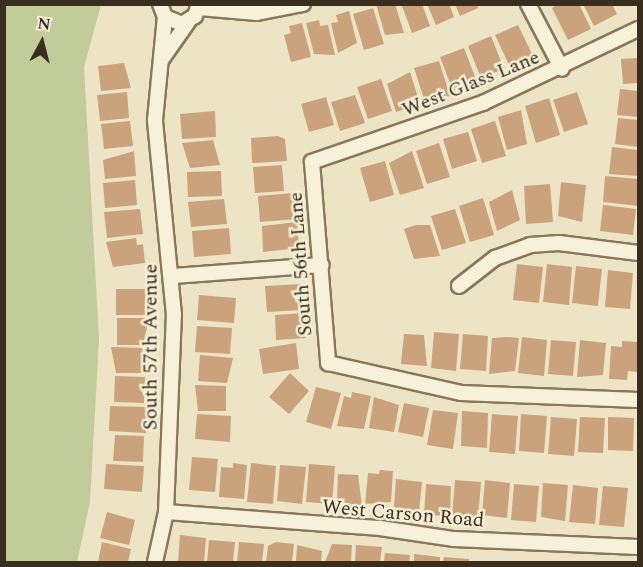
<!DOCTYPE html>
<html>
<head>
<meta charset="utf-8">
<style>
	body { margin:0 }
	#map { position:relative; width:643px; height:567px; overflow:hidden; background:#ede4c6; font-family:Spectral,serif }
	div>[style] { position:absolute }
	.green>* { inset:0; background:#c2cb9a }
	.building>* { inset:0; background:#caa37c }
	.roads { filter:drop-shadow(2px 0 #88775c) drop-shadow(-2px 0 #88775c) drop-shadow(0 2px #88775c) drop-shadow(0 -2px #88775c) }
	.minor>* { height:14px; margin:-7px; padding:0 7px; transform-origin:7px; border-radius:7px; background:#f8f1d9 }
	span { translate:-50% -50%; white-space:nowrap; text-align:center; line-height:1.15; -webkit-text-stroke:5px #f5eed5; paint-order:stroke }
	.street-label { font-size:20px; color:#382d1f }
	.frame { position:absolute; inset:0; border:6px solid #382d1f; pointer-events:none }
	.north { position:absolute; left:12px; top:12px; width:60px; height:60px; -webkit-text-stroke:4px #f5eed5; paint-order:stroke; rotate:7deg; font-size:16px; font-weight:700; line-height:24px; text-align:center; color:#382d1f }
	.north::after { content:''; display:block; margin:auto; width:21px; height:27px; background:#382d1f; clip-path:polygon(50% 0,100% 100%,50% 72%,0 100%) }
</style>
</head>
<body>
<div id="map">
	<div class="green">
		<i style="clip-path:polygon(4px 5px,101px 5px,84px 67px,99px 339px,90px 502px,77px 562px,5px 562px)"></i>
	</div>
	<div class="building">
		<i style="clip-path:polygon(376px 4px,395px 4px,404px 33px,385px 35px)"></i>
		<i style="clip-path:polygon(422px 4px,430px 26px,412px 33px,402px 6px)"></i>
		<i style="clip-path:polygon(427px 4px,449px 4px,454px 17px,436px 25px)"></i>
		<i style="clip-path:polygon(455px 4px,477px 4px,478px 8px,460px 16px)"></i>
		<i style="clip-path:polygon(558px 4px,579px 4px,591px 29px,568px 40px,552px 8px)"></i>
		<i style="clip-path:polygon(583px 4px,612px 4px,617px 14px,594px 26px)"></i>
		<i style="clip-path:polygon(373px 8px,384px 44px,364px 50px,353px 14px)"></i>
		<i style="clip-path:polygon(349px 11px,357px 43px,338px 53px,331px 23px,338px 22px,336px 15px)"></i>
		<i style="clip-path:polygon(319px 20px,320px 26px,328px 25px,335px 55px,314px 54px,306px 23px)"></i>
		<i style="clip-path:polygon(302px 23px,311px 57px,291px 62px,284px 35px,291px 33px,289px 26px)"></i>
		<i style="clip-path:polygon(518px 25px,534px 58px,511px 69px,495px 35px)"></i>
		<i style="clip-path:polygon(491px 36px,504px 69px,481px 78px,468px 46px)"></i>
		<i style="clip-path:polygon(464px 48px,477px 82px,453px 91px,440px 57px)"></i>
		<i style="clip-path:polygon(638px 58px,638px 83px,623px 84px,621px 59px)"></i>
		<i style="clip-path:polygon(439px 61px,450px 96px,433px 101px,431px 96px,424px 99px,414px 68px)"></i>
		<i style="clip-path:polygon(124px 63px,131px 88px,101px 91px,98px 66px)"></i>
		<i style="clip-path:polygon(410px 72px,420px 104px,396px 112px,387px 84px)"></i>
		<i style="clip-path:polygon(381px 79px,392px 111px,368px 119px,357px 87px)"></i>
		<i style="clip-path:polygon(620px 89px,638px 91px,638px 117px,617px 115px)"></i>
		<i style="clip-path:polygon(127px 92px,129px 118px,100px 121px,97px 95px)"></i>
		<i style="clip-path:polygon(577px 92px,588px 124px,564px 132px,553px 100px)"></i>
		<i style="clip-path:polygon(355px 95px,365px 123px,340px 131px,331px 102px)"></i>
		<i style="clip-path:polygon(326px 97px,334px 125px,309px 132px,301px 104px)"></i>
		<i style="clip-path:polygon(549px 98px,560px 135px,536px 143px,525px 106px)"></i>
		<i style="clip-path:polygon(521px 110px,527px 144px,507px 150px,498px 117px)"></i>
		<i style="clip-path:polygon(215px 111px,216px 137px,182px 139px,180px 114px)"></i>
		<i style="clip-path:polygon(618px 118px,638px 120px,638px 147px,615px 144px)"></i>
		<i style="clip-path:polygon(130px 121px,133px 146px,104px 149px,101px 124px)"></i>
		<i style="clip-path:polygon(495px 121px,506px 156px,482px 163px,471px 129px)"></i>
		<i style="clip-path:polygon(468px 132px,477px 161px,452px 169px,443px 139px)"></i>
		<i style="clip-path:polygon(278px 136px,285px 139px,287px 161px,252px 163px,251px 138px)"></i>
		<i style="clip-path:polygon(213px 140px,220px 165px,190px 168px,182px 143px)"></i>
		<i style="clip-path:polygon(439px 143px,450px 177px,427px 184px,416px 151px)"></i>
		<i style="clip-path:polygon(612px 147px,638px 150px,638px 176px,609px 174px)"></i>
		<i style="clip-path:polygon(134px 151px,136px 176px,105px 179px,103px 160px)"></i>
		<i style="clip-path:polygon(412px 151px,424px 188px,400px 195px,389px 163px)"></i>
		<i style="clip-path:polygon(385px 161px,394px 195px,370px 202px,360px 168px)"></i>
		<i style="clip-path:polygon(282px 165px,284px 191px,255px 193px,253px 167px)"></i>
		<i style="clip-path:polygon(221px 171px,222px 196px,188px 197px,187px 172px)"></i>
		<i style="clip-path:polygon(605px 176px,638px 179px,638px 206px,603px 202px)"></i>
		<i style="clip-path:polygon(135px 180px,137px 205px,105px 208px,103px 183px)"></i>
		<i style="clip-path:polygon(561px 182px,586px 185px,582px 222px,558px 216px)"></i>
		<i style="clip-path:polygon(550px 184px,553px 222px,526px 224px,524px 186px)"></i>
		<i style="clip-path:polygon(512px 190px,520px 220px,497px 231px,489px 202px)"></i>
		<i style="clip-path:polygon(294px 193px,297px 219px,260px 222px,258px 196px)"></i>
		<i style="clip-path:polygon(483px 198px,494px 235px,470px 242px,459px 206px)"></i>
		<i style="clip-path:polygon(224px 199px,227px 224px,191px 227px,188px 202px)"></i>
		<i style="clip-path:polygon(603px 205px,636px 209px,633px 235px,600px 231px)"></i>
		<i style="clip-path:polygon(140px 209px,143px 234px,107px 238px,104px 212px)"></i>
		<i style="clip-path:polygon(455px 209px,466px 243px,442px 250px,431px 216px)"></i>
		<i style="clip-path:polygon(297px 222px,299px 248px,263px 252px,262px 226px)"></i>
		<i style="clip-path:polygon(416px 225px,430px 225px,440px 256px,414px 259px,404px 229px)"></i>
		<i style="clip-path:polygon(229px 228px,231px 254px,194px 257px,192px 231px)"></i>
		<i style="clip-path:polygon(136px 238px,137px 245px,143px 244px,145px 263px,113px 267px,106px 242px)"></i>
		<i style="clip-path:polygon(517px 264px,543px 267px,539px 303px,513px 300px)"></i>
		<i style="clip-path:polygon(547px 264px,572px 267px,569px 305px,543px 302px)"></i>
		<i style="clip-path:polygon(576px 266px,602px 269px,598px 306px,572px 303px)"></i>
		<i style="clip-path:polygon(608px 270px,633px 273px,630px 309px,605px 307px)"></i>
		<i style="clip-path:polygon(302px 284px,303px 310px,267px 312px,265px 286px)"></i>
		<i style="clip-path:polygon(116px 289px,145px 289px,145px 315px,116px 315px)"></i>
		<i style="clip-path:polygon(199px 295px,236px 298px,234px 323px,197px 320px)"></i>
		<i style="clip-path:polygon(305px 313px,306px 338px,276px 340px,275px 315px)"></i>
		<i style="clip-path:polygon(117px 318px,149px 318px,143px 345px,117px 345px)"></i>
		<i style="clip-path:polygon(197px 326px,232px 328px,230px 354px,195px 352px)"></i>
		<i style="clip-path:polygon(434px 332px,459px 334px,456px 371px,431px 368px)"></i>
		<i style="clip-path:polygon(404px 334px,424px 335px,427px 366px,401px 364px)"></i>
		<i style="clip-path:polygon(463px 334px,488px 336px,486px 371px,460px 369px)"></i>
		<i style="clip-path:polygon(507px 337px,519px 338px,515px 371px,489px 374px,492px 338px)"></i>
		<i style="clip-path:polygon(522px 337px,547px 340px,544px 376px,518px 373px)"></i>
		<i style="clip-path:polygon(551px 340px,576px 342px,573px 376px,548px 374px)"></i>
		<i style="clip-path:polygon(580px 340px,606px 343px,603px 375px,577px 377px)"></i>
		<i style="clip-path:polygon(622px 341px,638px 342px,637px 372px,628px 371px,627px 380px,609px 379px,611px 346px,622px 347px)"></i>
		<i style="clip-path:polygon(296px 343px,299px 369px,263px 374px,259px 349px)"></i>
		<i style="clip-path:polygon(111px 347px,147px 348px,146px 373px,116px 373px)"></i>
		<i style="clip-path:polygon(200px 355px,233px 358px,227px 383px,198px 381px)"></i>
		<i style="clip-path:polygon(290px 373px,309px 391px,289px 414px,269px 397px)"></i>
		<i style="clip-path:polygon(115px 376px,145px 377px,144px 403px,114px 402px)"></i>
		<i style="clip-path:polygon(195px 385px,226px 386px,226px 411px,198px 411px)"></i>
		<i style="clip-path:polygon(316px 387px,341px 393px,331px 429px,306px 422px)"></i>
		<i style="clip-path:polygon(352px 392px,371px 396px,364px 429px,337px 426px,344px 396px,351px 398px)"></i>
		<i style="clip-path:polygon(374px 397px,399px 405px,394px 432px,369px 428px)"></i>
		<i style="clip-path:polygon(404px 403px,429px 408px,423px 437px,398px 432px)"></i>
		<i style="clip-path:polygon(110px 406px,147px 407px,146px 433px,109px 431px)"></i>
		<i style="clip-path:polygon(433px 410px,458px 413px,453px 449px,427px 445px)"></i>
		<i style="clip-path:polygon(462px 411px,488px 413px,487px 448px,461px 446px)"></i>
		<i style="clip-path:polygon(197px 414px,231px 416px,230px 442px,195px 439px)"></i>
		<i style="clip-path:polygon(492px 414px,518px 416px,515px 454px,489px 452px)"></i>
		<i style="clip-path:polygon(521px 414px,547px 416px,544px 453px,519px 451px)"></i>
		<i style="clip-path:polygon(551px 417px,577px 419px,574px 456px,548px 454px)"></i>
		<i style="clip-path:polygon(580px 417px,605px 418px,603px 453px,578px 452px)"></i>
		<i style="clip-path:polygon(608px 417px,634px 418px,633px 451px,608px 450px)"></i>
		<i style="clip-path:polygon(115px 435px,144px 436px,143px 462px,113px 461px)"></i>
		<i style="clip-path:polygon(192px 457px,218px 459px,215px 492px,189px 490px)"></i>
		<i style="clip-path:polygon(233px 463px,247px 465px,244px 499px,219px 497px,221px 467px,233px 468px)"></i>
		<i style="clip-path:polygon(251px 463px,276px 466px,273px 504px,247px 502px)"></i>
		<i style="clip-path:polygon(106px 464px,144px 466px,142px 492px,104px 489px)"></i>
		<i style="clip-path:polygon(309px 464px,335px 466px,332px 504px,306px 502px)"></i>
		<i style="clip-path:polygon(280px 465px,306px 467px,302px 504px,277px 501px)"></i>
		<i style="clip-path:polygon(380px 470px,393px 471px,391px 502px,365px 504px,368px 473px,379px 474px)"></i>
		<i style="clip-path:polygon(338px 474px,358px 475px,362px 506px,337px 501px)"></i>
		<i style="clip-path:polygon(396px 479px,422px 482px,419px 512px,394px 507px)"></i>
		<i style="clip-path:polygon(455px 480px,481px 482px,478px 519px,452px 517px)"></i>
		<i style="clip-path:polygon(485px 480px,510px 483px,507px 518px,482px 515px)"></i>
		<i style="clip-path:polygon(543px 483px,568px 485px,565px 521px,541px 517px)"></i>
		<i style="clip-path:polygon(426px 484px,451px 486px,450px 516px,424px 515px)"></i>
		<i style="clip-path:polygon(514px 484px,539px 486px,536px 522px,511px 520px)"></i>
		<i style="clip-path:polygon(573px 485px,598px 488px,595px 524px,569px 522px)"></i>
		<i style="clip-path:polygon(603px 486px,628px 488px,624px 527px,599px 525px)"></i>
		<i style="clip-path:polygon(107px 512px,135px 520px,129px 545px,100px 538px)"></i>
		<i style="clip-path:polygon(180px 535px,206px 538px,204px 562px,178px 562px)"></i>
		<i style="clip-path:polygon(209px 540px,235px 542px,233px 562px,207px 562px)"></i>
		<i style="clip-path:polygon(102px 542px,131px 549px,128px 562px,98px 562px)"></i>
		<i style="clip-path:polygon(239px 542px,264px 544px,262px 562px,237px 562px)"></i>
		<i style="clip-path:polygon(276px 542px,294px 544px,292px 562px,266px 562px,268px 546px)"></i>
		<i style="clip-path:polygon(332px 544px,352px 545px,351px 562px,325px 562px)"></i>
		<i style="clip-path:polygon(297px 545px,322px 551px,321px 562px,296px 562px)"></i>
		<i style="clip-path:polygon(356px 545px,382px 547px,380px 562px,355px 562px)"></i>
		<i style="clip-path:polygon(385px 553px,410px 555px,409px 562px,384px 562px)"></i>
		<i style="clip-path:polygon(414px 554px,440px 557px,440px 562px,414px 562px)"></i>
		<i style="clip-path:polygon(444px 557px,469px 559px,469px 562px,443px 562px)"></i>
	</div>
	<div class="roads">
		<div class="minor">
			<i style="left:160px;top:4px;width:14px;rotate:69deg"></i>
			<i style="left:165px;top:17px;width:18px;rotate:22deg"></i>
			<i style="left:182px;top:24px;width:15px;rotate:-32deg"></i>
			<i style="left:195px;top:16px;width:13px;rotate:-72deg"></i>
			<i style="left:528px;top:4px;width:73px;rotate:62.4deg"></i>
			<i style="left:199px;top:8px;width:58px;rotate:4.9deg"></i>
			<i style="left:257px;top:13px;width:47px;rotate:-11.1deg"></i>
			<i style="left:638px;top:29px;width:172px;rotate:154.5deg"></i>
			<i style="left:483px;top:103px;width:181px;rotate:161deg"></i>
			<i style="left:312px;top:162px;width:202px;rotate:85.4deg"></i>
			<i style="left:328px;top:363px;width:136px;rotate:12.7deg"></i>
			<i style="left:461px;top:393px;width:177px;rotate:2.3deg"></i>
			<i style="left:162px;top:59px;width:45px;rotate:-54.9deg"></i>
			<i style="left:173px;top:276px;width:149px;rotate:-4.2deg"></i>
			<i style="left:459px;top:286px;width:46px;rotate:-37.9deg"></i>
			<i style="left:495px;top:258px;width:37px;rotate:-20deg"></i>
			<i style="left:530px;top:245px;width:29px;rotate:-4deg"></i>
			<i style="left:559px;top:243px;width:80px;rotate:7.2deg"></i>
			<i style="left:166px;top:512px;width:215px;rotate:4.3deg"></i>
			<i style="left:380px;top:528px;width:75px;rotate:8.5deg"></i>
			<i style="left:454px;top:539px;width:184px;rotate:2.5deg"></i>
			<i style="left:155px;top:562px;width:51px;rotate:-77.6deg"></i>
			<i style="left:166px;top:512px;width:197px;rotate:-87.7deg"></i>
			<i style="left:174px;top:315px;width:196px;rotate:-95.6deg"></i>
			<i style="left:155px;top:120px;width:103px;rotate:-84.5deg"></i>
		</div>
	</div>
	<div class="street-label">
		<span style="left:471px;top:84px;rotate:-22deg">West Glass Lane</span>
		<span style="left:301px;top:264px;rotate:-94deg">South 56th Lane</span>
		<span style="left:151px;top:347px;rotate:-90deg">South 57th Avenue</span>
		<span style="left:403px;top:514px;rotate:5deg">West Carson Road</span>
	</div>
	<div class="frame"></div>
	<div class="north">N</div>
</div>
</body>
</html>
